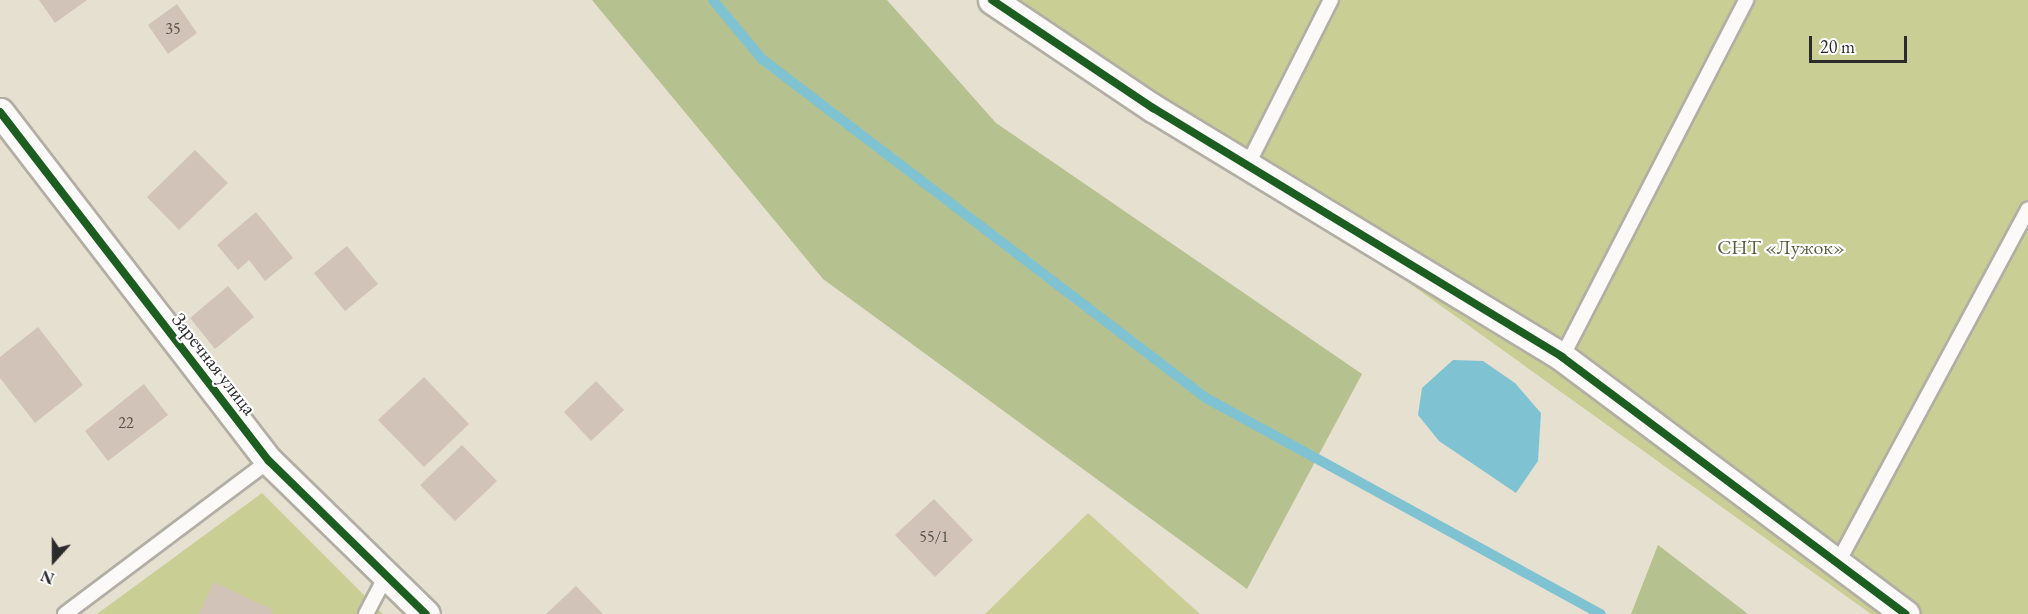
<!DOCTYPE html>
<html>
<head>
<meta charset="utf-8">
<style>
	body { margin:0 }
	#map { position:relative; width:2028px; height:614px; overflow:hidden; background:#e6e0d1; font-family:"EB Garamond",serif }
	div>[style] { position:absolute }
	.green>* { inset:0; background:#c9cf94 }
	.forest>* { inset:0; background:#b5c18f }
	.water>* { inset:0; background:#7fc3d2 }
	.stream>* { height:10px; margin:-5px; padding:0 5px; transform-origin:5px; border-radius:5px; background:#7fc3d2 }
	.building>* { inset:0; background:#d1c3b8 }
	.roads { filter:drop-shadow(2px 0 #b2aea4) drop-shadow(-2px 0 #b2aea4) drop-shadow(0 2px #b2aea4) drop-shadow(0 -2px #b2aea4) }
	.lane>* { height:14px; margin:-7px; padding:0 7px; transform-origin:7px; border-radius:7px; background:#fbfaf8 }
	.street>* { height:27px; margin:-13.5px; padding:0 13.5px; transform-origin:13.5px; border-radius:13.5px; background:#fbfaf8 }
	.cycleway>* { height:8px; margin:-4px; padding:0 4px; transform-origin:4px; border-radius:4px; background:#1b5e20 }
	span { translate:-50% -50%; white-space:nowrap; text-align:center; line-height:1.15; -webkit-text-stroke:4.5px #fff; paint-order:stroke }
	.number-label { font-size:16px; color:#54514e }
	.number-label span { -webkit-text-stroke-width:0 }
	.park-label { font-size:20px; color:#5a603f }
	.street-label { font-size:20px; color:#2b2b2b }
	.north { position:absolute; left:24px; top:530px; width:60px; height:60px; -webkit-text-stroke:4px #fff; paint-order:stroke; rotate:201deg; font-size:16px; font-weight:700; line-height:24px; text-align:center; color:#2b2b2b }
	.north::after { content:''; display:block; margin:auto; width:21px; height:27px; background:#2b2b2b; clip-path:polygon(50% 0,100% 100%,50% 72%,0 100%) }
	.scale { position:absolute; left:1809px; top:36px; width:98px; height:27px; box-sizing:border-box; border:3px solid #2b2b2b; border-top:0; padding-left:8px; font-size:18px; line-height:21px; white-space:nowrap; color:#2b2b2b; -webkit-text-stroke:4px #fff; paint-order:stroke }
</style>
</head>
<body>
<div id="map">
	<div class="green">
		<i style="clip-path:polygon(1014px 0,2028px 0,2028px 614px,1871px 614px)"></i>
		<i style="clip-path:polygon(262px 493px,383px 614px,97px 614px)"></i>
		<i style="clip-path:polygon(1088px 513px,1200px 614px,985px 614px)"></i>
	</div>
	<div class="forest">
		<i style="clip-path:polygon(592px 0,887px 0,996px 123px,1362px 374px,1247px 589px,823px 279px)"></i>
		<i style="clip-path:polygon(1658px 545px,1748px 614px,1631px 614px)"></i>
	</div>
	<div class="water">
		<i style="clip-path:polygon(1453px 360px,1483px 361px,1515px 383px,1541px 413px,1538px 461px,1516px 493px,1439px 441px,1418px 415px,1422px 388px)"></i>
	</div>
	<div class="stream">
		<i style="left:713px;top:0;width:77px;rotate:50.3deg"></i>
		<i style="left:762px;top:59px;width:559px;rotate:37.36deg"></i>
		<i style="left:1206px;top:398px;width:450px;rotate:28.7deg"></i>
	</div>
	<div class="building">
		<i style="clip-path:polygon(39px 0,87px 0,55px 23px)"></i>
		<i style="clip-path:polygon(177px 4px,197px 33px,168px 54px,148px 25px)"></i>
		<i style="clip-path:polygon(195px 150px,228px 183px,179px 230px,147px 197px)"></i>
		<i style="clip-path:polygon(256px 212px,293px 258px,265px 281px,249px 260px,238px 270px,217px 245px)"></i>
		<i style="clip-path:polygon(347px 246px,378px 284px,345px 311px,314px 273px)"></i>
		<i style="clip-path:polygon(228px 286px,254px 317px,215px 349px,190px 318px)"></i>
		<i style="clip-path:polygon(38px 327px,83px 385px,35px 423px,0 378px,0 357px)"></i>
		<i style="clip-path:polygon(424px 377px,469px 424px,424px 467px,378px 420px)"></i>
		<i style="clip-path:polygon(596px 381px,624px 410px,591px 441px,564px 412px)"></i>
		<i style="clip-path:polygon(144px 384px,168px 415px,108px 461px,85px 431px)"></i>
		<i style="clip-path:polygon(462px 445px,497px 481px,455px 521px,420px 485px)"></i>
		<i style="clip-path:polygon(934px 499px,973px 540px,935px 577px,895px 535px)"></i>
		<i style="clip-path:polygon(214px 582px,273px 610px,271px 614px,199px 614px)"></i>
		<i style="clip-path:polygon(576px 586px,603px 614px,546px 614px)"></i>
	</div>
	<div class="roads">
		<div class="lane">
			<i style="left:1247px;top:166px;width:186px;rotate:-63.2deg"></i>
			<i style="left:1562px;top:357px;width:402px;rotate:-62.7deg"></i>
			<i style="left:1836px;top:566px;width:405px;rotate:-61.7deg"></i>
			<i style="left:65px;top:614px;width:255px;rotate:-36.9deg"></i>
			<i style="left:366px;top:614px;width:45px;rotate:-62.3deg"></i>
		</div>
		<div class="street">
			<i style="left:992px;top:0;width:194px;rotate:33.9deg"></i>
			<i style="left:1153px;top:108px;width:479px;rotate:31.3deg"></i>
			<i style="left:1562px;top:357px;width:429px;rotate:36.8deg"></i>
			<i style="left:0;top:112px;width:441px;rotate:52.4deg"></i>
			<i style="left:269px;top:461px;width:219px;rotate:44.3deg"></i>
		</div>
	</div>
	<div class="cycleway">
		<i style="left:992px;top:0;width:194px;rotate:33.9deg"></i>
		<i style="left:1153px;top:108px;width:479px;rotate:31.3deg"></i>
		<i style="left:1562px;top:357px;width:429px;rotate:36.8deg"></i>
		<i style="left:0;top:112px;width:441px;rotate:52.4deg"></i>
		<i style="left:269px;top:461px;width:219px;rotate:44.3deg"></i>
	</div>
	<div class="number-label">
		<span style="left:173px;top:29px">35</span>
		<span style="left:126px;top:423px">22</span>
		<span style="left:934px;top:537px">55/1</span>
	</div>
	<div class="park-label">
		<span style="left:1781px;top:247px">СНТ «Лужок»</span>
	</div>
	<div class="street-label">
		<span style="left:214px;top:364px;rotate:52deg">Заречная улица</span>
	</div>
	<div class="north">N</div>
	<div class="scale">20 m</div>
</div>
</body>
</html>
